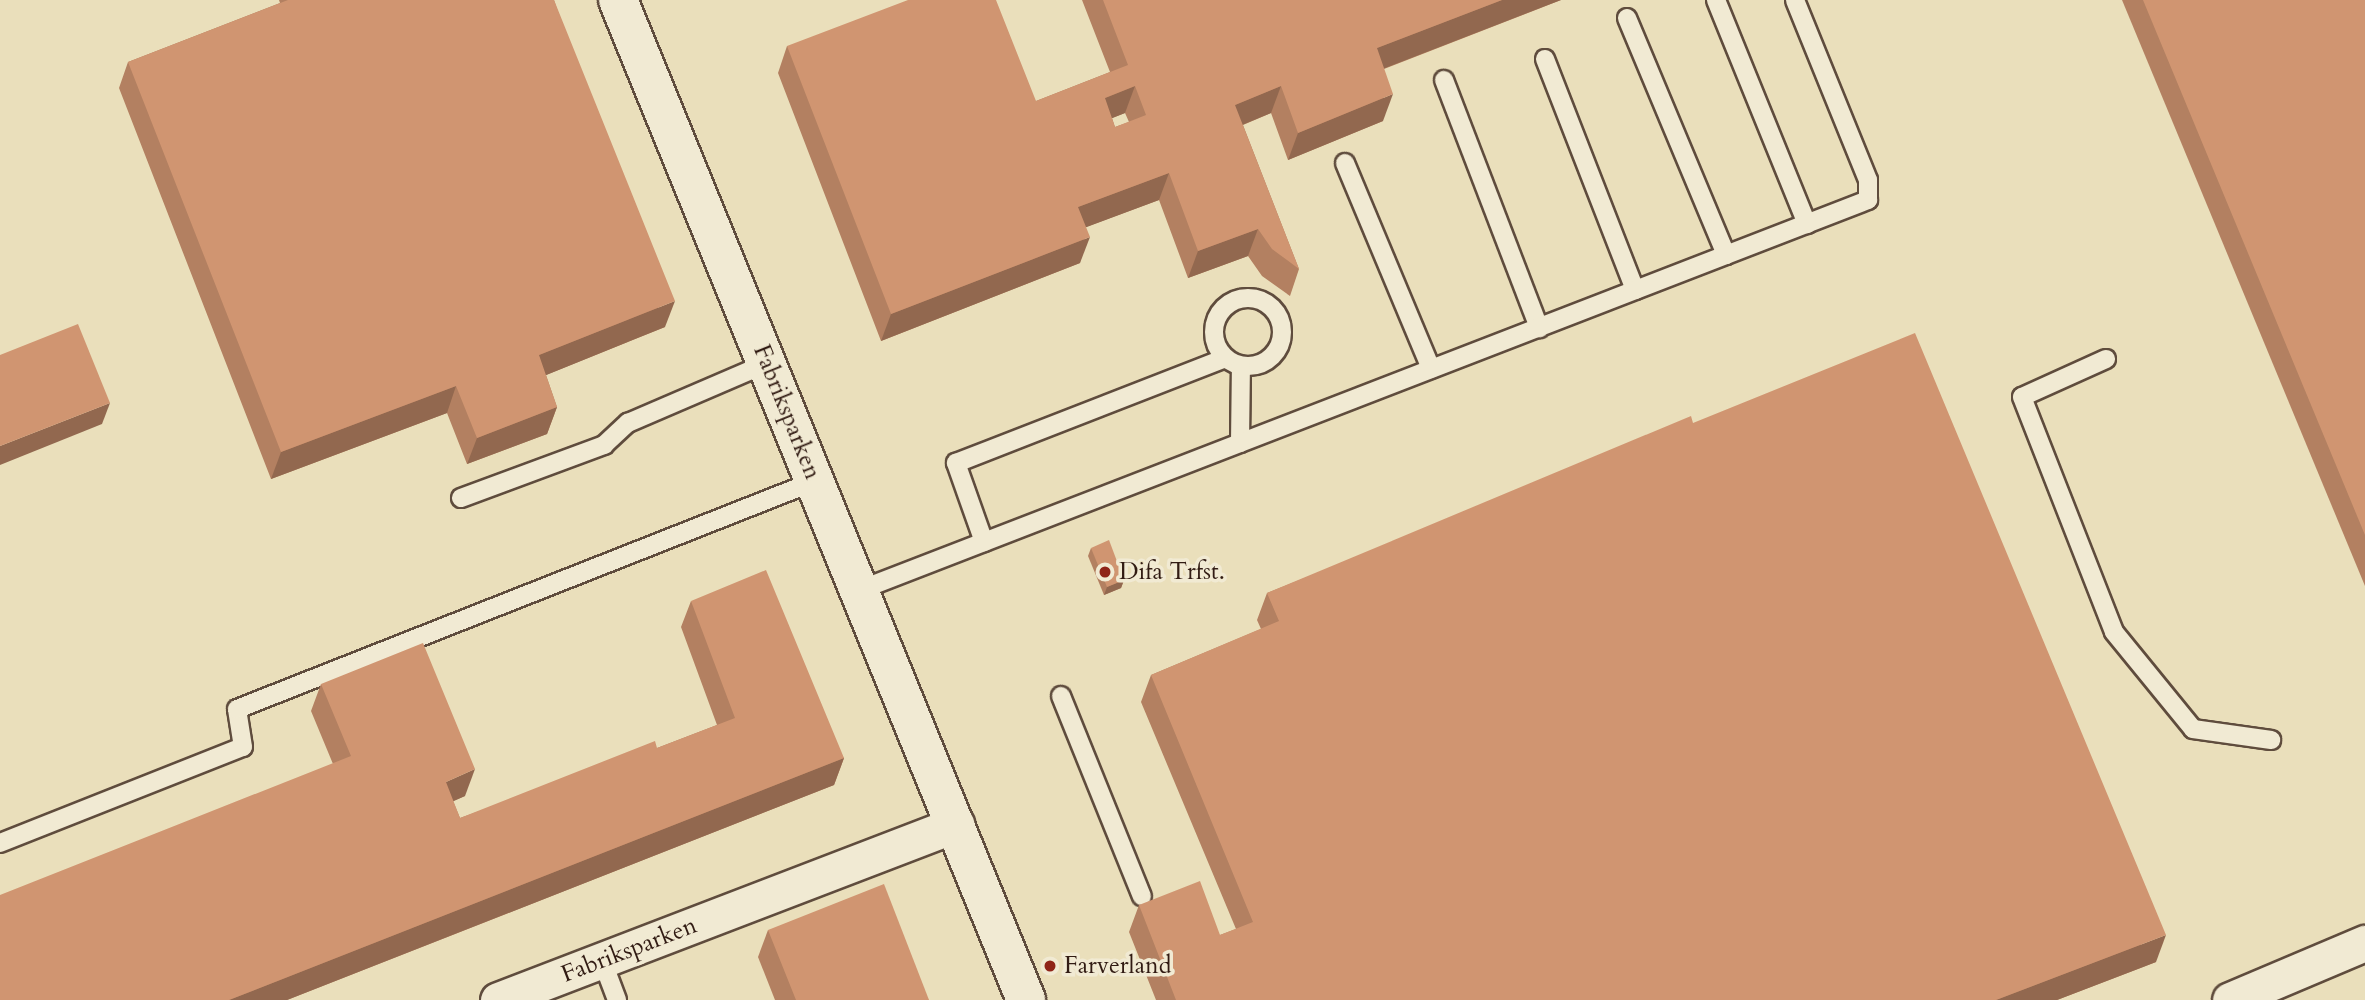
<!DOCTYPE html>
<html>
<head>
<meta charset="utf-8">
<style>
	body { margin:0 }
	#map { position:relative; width:2365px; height:1000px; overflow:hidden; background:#eadfbb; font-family:Cardo,serif }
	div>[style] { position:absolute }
	.roads { filter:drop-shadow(2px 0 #5f4c3d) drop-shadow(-2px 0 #5f4c3d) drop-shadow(0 2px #5f4c3d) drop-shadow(0 -2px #5f4c3d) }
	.service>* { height:18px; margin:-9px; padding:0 9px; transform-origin:9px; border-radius:9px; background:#f1ead3 }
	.service>.ring { margin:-9px; padding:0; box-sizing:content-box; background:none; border:18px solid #f1ead3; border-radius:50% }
	.minor>* { height:35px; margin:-17.5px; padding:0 17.5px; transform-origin:17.5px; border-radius:17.5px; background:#f1ead3 }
	.tertiary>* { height:38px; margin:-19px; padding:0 19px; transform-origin:19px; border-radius:19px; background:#f1ead3 }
	.wall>* { inset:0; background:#b38061 }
	.shaded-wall>* { inset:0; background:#92684f }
	.building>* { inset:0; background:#d09571 }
	.dots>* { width:19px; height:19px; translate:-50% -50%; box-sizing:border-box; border:4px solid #f1ead3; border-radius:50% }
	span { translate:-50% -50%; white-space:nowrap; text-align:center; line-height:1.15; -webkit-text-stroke:7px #f1ead3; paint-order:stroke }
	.street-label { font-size:24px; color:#311b13 }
	.poi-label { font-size:24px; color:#311b13 }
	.left { translate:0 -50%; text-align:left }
</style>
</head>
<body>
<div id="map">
	<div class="roads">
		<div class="service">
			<i style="left:1716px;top:0;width:242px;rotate:67.9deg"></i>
			<i style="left:1627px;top:18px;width:257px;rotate:67.3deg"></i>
			<i style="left:1545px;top:59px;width:248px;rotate:68.7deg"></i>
			<i style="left:1444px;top:80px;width:266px;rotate:69deg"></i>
			<i style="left:1345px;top:163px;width:223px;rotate:67.3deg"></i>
			<i class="ring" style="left:1214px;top:298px;width:50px;height:50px"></i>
			<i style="left:2106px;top:359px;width:92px;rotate:155.7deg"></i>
			<i style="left:2022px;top:397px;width:252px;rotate:68.6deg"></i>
			<i style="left:2114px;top:632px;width:125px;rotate:50.8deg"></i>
			<i style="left:2193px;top:729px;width:79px;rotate:8deg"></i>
			<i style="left:1240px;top:443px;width:77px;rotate:-89.3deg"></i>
			<i style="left:461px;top:498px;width:153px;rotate:-20.3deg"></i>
			<i style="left:604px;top:445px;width:33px;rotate:-43deg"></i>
			<i style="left:628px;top:423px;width:151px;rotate:-23.3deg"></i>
			<i style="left:984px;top:542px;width:84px;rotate:-109.5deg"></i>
			<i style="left:956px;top:463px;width:289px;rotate:-21.3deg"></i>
			<i style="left:860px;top:590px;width:1081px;rotate:-21.15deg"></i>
			<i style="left:1868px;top:200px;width:20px;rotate:-90deg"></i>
			<i style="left:1868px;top:180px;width:194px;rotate:-112.1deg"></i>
			<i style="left:1061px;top:696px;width:216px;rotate:68deg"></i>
			<i style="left:0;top:843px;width:261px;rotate:-21.6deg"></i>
			<i style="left:243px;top:747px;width:38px;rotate:-99deg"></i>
			<i style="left:237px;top:709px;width:621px;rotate:-21.53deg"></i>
			<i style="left:602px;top:960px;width:43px;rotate:69.4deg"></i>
		</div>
		<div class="minor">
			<i style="left:498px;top:1000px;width:491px;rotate:-21deg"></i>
			<i style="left:2230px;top:1000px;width:147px;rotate:-22.9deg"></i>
		</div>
		<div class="tertiary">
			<i style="left:618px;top:0;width:1080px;rotate:67.8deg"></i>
		</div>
	</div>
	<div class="wall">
		<i style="clip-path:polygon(279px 0,554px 0,665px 327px,546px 375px,557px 407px,547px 434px,467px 464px,447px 413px,271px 479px,119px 88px,128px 62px,280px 3px)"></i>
		<i style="clip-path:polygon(evenodd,1082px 0,1561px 0,1384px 69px,1383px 121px,1288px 160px,1271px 113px,1243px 125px,1299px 269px,1290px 296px,1262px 276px,1248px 256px,1188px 278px,1159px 200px,1086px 227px,1080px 263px,881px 341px,778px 73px,787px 46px,1036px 101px,1110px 72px,1082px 0,1125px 113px,1129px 122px,1115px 127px,1112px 118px,1125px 113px)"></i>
		<i style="clip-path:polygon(2122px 0,2365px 0,2365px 586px)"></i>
		<i style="clip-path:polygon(1693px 423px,2156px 962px,2057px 1000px,1156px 1000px,1129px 932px,1139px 905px,1220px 935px,1236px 929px,1141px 702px,1151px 675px,1261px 629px,1257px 620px,1267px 593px)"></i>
		<i style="clip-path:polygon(1091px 548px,1124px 580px,1121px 588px,1104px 595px,1088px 556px)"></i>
		<i style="clip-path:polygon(691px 601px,844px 758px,834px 785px,287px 1000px,0 1000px,333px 764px,311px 711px,321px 684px,465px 796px,453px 801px,460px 818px,657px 748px,717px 725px,681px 627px)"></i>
		<i style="clip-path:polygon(768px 930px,929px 1000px,775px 1000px,758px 957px)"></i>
	</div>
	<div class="shaded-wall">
		<i style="clip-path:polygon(1502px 0,1561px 0,1367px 75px,1377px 48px)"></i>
		<i style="clip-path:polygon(1135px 86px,1125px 113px,1095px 125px,1105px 98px)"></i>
		<i style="clip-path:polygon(1281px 86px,1271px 113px,1225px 132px,1235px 105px)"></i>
		<i style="clip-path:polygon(1393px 94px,1383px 121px,1288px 160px,1298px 133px)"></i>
		<i style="clip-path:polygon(1169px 173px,1159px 200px,1068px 234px,1078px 207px)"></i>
		<i style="clip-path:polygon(1258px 229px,1248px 256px,1188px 278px,1198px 251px)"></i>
		<i style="clip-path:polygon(1090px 237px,1080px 263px,881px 341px,891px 314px)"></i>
		<i style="clip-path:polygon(675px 301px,665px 327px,529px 382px,539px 355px)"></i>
		<i style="clip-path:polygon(456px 386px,447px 413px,271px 479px,281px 452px)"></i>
		<i style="clip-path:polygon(110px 403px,102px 424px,0 465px,0 446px)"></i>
		<i style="clip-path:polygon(557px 407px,547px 434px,467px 464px,477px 438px)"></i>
		<i style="clip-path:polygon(1124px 580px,1121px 588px,1104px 595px,1107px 587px)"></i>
		<i style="clip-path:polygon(844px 758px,834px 785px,287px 1000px,229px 1000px)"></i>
		<i style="clip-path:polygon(475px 769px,465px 796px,436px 809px,446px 782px)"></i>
		<i style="clip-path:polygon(2166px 935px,2156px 962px,2057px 1000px,1996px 1000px)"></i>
	</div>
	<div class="building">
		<i style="clip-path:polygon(288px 0,554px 0,675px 301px,539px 355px,557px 407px,477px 438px,456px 386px,281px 452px,128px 62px)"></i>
		<i style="clip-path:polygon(evenodd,908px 0,996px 0,1036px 101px,1128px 65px,1103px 0,1502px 0,1377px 48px,1393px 94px,1298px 133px,1281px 86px,1235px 105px,1299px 269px,1272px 249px,1258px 229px,1198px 251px,1169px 173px,1078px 207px,1090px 237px,891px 314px,787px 46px,908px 0,1135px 86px,1146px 115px,1115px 127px,1105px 98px,1135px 86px)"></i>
		<i style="clip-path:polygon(2143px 0,2365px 0,2365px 535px)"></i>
		<i style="clip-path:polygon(78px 324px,110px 403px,0 446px,0 355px)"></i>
		<i style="clip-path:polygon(1915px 333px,2166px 935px,1996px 1000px,1176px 1000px,1139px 905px,1200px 881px,1220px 935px,1253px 922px,1151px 675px,1279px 621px,1267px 593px,1691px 416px,1693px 423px)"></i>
		<i style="clip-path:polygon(1109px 540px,1124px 580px,1107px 587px,1091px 548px)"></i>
		<i style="clip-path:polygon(766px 570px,844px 758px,229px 1000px,0 1000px,0 895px,351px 756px,321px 684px,423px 643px,475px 769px,446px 782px,460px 818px,655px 741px,657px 748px,735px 718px,691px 601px)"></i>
		<i style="clip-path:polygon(884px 884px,929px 1000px,796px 1000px,768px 930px)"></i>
	</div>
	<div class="dots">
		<i style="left:1105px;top:572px;background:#8f2418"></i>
		<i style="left:1050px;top:966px;background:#8f2418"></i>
	</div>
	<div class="street-label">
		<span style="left:787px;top:412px;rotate:68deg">Fabriksparken</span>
		<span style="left:629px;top:950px;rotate:-21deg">Fabriksparken</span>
	</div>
	<div class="poi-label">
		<span class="left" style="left:1119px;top:572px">Difa Trfst.</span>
		<span class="left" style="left:1064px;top:966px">Farverland</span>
	</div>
</div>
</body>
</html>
